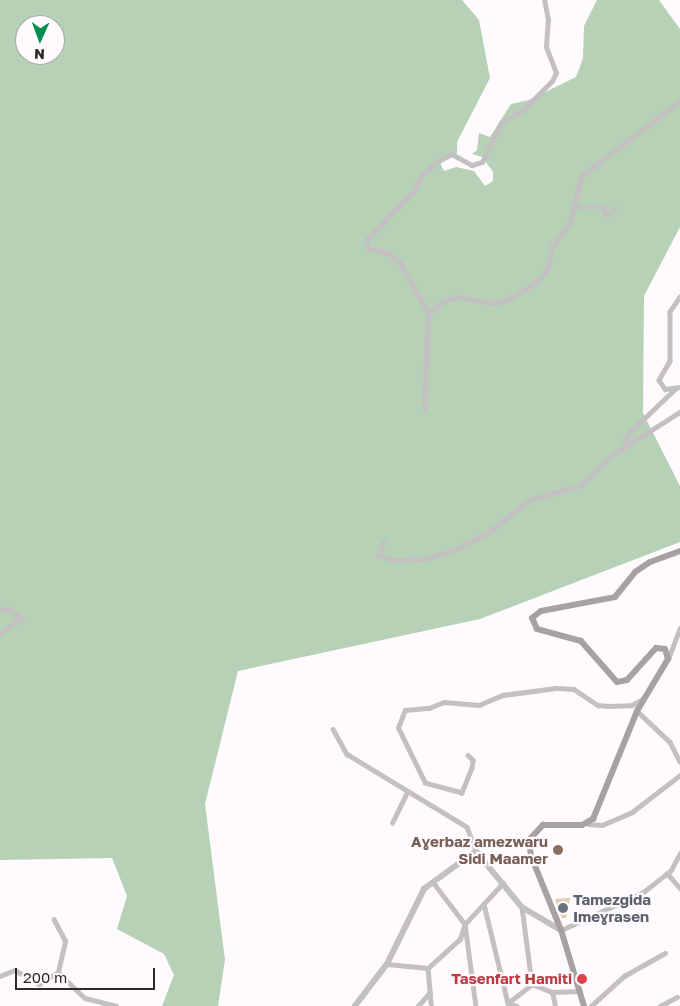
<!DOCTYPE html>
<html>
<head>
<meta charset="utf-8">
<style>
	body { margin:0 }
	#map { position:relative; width:680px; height:1006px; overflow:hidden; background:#fefafe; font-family:"Golos Text",sans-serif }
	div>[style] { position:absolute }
	.forest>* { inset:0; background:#b6d1b5 }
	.building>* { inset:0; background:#e0ccac }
	.minor>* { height:4.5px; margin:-2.25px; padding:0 2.25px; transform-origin:2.25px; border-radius:2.25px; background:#c2c0c0 }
	.tertiary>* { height:5.5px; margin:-2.75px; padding:0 2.75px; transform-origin:2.75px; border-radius:2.75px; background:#c2c0c0 }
	.secondary>* { height:6px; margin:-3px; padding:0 3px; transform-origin:3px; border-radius:3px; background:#a6a2a2 }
	.dots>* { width:14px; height:14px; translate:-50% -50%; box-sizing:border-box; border:2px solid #fefafe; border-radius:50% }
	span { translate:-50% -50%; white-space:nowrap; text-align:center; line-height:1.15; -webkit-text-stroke:4.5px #fefafe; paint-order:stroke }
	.education-label { font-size:15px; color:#785e54; font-weight:700 }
	.right { translate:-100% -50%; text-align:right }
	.worship-label { font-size:15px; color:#5b616d; font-weight:700 }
	.left { translate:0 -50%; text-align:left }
	.health-label { font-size:15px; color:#be3a42; font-weight:700 }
	.north { position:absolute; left:15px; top:15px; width:50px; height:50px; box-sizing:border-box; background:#fefafe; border:1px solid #aaa6aa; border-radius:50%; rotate:182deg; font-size:14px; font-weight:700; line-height:20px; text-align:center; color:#2b292b }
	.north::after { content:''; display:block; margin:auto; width:18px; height:22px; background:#008f4e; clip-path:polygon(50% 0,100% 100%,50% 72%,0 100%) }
	.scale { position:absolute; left:15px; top:968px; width:140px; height:22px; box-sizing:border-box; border:2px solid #2b292b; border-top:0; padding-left:6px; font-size:15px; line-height:18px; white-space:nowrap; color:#2b292b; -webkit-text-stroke:4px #fefafe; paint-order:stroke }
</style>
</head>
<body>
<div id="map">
	<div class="forest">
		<i style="clip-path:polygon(evenodd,0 0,462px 0,479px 20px,490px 78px,457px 142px,457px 153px,440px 163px,444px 171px,456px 167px,474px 171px,485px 186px,493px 181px,493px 172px,482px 157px,472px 154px,477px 150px,479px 133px,490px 137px,511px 104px,529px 100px,576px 77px,583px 58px,584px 26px,597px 0,659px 0,680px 29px,680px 227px,644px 296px,643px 413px,680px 486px,680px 542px,480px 619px,238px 671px,205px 804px,225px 960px,218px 1006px,162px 1006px,174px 975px,164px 954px,117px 929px,127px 896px,112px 858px,0 860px,0 0,25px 25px,55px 25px,55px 55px,25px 55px,25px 25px)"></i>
	</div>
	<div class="building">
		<i style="clip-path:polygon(570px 898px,566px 918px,562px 918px,555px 899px)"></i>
	</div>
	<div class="minor">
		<i style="left:573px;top:207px;width:30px"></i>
		<i style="left:603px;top:207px;width:9px;rotate:63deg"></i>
		<i style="left:607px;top:215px;width:11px;rotate:-41deg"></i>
		<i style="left:680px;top:297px;width:18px;rotate:124deg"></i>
		<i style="left:670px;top:312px;width:49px;rotate:90deg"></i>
		<i style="left:670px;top:361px;width:22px;rotate:120deg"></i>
		<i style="left:659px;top:380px;width:11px;rotate:56deg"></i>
		<i style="left:665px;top:389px;width:15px;rotate:-8deg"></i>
		<i style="left:428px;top:313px;width:59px;rotate:-119.6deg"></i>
		<i style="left:399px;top:262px;width:13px;rotate:-141deg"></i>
		<i style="left:389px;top:254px;width:23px;rotate:-165deg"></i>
		<i style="left:367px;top:248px;width:9px;rotate:-90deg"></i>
		<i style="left:367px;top:239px;width:66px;rotate:-45.6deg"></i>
		<i style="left:413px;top:192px;width:20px;rotate:-63deg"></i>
		<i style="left:422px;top:174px;width:25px;rotate:-37deg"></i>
		<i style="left:442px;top:159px;width:11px;rotate:-27deg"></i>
		<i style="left:452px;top:154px;width:23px;rotate:29deg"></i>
		<i style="left:472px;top:165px;width:10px;rotate:-17deg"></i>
		<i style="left:482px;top:162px;width:43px;rotate:-64deg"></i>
		<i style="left:501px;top:123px;width:27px;rotate:-31deg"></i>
		<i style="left:524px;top:109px;width:40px;rotate:-45deg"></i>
		<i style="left:552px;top:81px;width:9px;rotate:-63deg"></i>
		<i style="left:556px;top:73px;width:28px;rotate:-111deg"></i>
		<i style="left:546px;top:47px;width:27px;rotate:-86deg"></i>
		<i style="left:548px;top:20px;width:20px;rotate:-101deg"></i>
		<i style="left:424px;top:409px;width:96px;rotate:-87.6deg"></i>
		<i style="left:428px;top:313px;width:21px;rotate:-37deg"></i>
		<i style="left:445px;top:300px;width:12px;rotate:-14deg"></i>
		<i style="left:457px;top:297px;width:36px;rotate:10deg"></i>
		<i style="left:492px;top:303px;width:14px;rotate:-8deg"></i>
		<i style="left:506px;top:301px;width:36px;rotate:-32deg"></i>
		<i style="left:536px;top:282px;width:16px;rotate:-47deg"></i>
		<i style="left:547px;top:270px;width:24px;rotate:-78deg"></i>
		<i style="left:552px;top:247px;width:31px;rotate:-54deg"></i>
		<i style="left:570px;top:222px;width:47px;rotate:-76.6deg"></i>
		<i style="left:581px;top:176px;width:124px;rotate:-37.1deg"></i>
		<i style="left:626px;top:446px;width:6px;rotate:-99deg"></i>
		<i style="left:625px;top:440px;width:11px;rotate:-56deg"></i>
		<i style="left:631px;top:431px;width:61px;rotate:-43.7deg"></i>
		<i style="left:384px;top:542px;width:14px;rotate:111deg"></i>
		<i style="left:379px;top:555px;width:15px;rotate:20deg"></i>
		<i style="left:393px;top:560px;width:31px;rotate:-2deg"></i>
		<i style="left:424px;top:559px;width:29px;rotate:-16deg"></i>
		<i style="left:452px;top:551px;width:42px;rotate:-27.2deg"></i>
		<i style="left:489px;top:532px;width:52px;rotate:-38deg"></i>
		<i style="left:530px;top:500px;width:53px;rotate:-16.4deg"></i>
		<i style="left:581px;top:485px;width:40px;rotate:-45deg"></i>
		<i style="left:609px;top:457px;width:84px;rotate:-32.4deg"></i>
		<i style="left:0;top:609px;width:11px;rotate:5deg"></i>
		<i style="left:11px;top:610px;width:14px;rotate:39deg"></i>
		<i style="left:22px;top:619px;width:27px;rotate:146deg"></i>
		<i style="left:668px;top:659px;width:33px;rotate:-69deg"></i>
		<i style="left:637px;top:711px;width:45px;rotate:43.2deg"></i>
		<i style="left:670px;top:742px;width:22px;rotate:63deg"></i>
		<i style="left:333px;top:729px;width:29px;rotate:61deg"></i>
		<i style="left:347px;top:754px;width:140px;rotate:31.3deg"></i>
		<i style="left:467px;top:827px;width:26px;rotate:69deg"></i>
		<i style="left:468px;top:755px;width:7px;rotate:45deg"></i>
		<i style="left:473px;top:760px;width:8px;rotate:97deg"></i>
		<i style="left:472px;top:768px;width:27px;rotate:112deg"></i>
		<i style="left:462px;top:793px;width:38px;rotate:-165deg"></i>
		<i style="left:425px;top:783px;width:61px;rotate:-116.1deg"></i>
		<i style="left:398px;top:728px;width:19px;rotate:-69deg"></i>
		<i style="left:405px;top:710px;width:24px;rotate:-5deg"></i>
		<i style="left:429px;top:708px;width:16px;rotate:-22deg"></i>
		<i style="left:444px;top:702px;width:35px;rotate:5deg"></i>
		<i style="left:479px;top:705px;width:26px;rotate:-23deg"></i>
		<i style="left:503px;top:695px;width:53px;rotate:-7.5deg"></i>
		<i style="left:556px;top:688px;width:18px;rotate:3deg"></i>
		<i style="left:574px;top:689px;width:29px;rotate:34deg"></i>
		<i style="left:598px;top:705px;width:10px;rotate:6deg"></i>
		<i style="left:608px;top:706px;width:24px;rotate:-2deg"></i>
		<i style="left:632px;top:705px;width:13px;rotate:-29deg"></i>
		<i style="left:392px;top:823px;width:34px;rotate:-64deg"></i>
		<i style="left:588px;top:824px;width:14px;rotate:4deg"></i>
		<i style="left:602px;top:825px;width:33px;rotate:-23deg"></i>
		<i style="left:632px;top:812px;width:61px;rotate:-37.6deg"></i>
		<i style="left:667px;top:873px;width:20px;rotate:49deg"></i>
		<i style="left:433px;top:882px;width:53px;rotate:52.7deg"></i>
		<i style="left:465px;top:924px;width:83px;rotate:82.4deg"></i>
		<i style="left:484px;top:904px;width:102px;rotate:76.4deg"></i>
		<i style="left:508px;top:1003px;width:9px;rotate:18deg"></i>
		<i style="left:522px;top:907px;width:78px;rotate:82.6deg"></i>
		<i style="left:532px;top:984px;width:22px;rotate:22deg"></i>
		<i style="left:561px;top:930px;width:89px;rotate:-24.6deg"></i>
		<i style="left:642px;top:893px;width:37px;rotate:-38deg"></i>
		<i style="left:671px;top:870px;width:19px;rotate:-62deg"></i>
		<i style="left:387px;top:964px;width:41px;rotate:5.6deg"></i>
		<i style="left:428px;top:968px;width:43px;rotate:-42.2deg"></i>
		<i style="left:460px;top:939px;width:16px;rotate:-72deg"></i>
		<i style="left:465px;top:924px;width:56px;rotate:-47.2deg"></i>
		<i style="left:428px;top:968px;width:38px;rotate:85deg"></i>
		<i style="left:58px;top:972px;width:37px;rotate:44deg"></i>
		<i style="left:85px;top:998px;width:32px;rotate:14deg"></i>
		<i style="left:0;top:976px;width:16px;rotate:-22deg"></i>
		<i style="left:15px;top:970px;width:28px;rotate:30deg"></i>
		<i style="left:39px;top:984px;width:22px;rotate:-32deg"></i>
		<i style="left:58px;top:972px;width:32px;rotate:-77deg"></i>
		<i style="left:65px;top:941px;width:24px;rotate:-118deg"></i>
		<i style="left:508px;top:1003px;width:31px;rotate:-38deg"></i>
		<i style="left:418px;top:1006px;width:18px;rotate:-49deg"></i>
		<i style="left:555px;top:1006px;width:14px;rotate:-102deg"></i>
		<i style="left:552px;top:992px;width:28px;rotate:-2deg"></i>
		<i style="left:591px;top:1006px;width:45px;rotate:-42.3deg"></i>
		<i style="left:624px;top:976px;width:47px;rotate:-29.3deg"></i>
		<i style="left:660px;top:1006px;width:19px;rotate:-28deg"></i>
	</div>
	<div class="tertiary">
		<i style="left:355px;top:1006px;width:53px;rotate:-52.7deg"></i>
		<i style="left:387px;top:964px;width:84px;rotate:-63.7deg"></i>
		<i style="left:424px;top:889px;width:64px;rotate:-36.2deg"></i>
		<i style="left:476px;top:851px;width:72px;rotate:50.6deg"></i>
		<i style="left:522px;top:907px;width:45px;rotate:30.5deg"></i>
	</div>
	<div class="secondary">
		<i style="left:584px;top:1006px;width:79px;rotate:-106.8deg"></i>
		<i style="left:561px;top:930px;width:80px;rotate:-112.1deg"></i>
		<i style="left:531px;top:856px;width:16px;rotate:-97deg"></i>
		<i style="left:529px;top:840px;width:21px;rotate:-47deg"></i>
		<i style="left:543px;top:825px;width:39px"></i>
		<i style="left:582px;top:825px;width:13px;rotate:-29deg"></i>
		<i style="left:593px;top:819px;width:117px;rotate:-67.8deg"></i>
		<i style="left:637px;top:711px;width:61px;rotate:-59.2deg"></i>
		<i style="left:668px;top:659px;width:10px;rotate:-107deg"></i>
		<i style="left:665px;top:649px;width:9px;rotate:-174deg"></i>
		<i style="left:656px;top:648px;width:43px;rotate:132.2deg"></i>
		<i style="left:627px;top:680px;width:10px;rotate:169deg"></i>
		<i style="left:617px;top:682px;width:55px;rotate:-131.3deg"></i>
		<i style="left:581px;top:641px;width:46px;rotate:-164.7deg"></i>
		<i style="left:537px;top:629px;width:12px;rotate:-114deg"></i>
		<i style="left:532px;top:618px;width:11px;rotate:-38deg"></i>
		<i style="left:541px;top:611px;width:75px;rotate:-10.7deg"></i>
		<i style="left:615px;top:597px;width:32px;rotate:-51deg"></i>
		<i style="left:635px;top:572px;width:18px;rotate:-34deg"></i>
		<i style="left:650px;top:562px;width:32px;rotate:-20deg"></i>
	</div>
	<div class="dots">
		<i style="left:558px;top:850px;background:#8d6e63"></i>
		<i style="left:563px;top:908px;background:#6b7280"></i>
		<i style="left:582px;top:979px;background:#e0444e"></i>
	</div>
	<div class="education-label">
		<span class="right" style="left:548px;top:850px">Aɣerbaz amezwaru<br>Sidi Maamer</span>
	</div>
	<div class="worship-label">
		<span class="left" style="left:573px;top:908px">Tamezgida<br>Imeɣrasen</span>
	</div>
	<div class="health-label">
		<span class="right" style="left:572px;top:979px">Tasenfart Hamiti</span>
	</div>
	<div class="north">N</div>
	<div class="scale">200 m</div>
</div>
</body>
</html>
